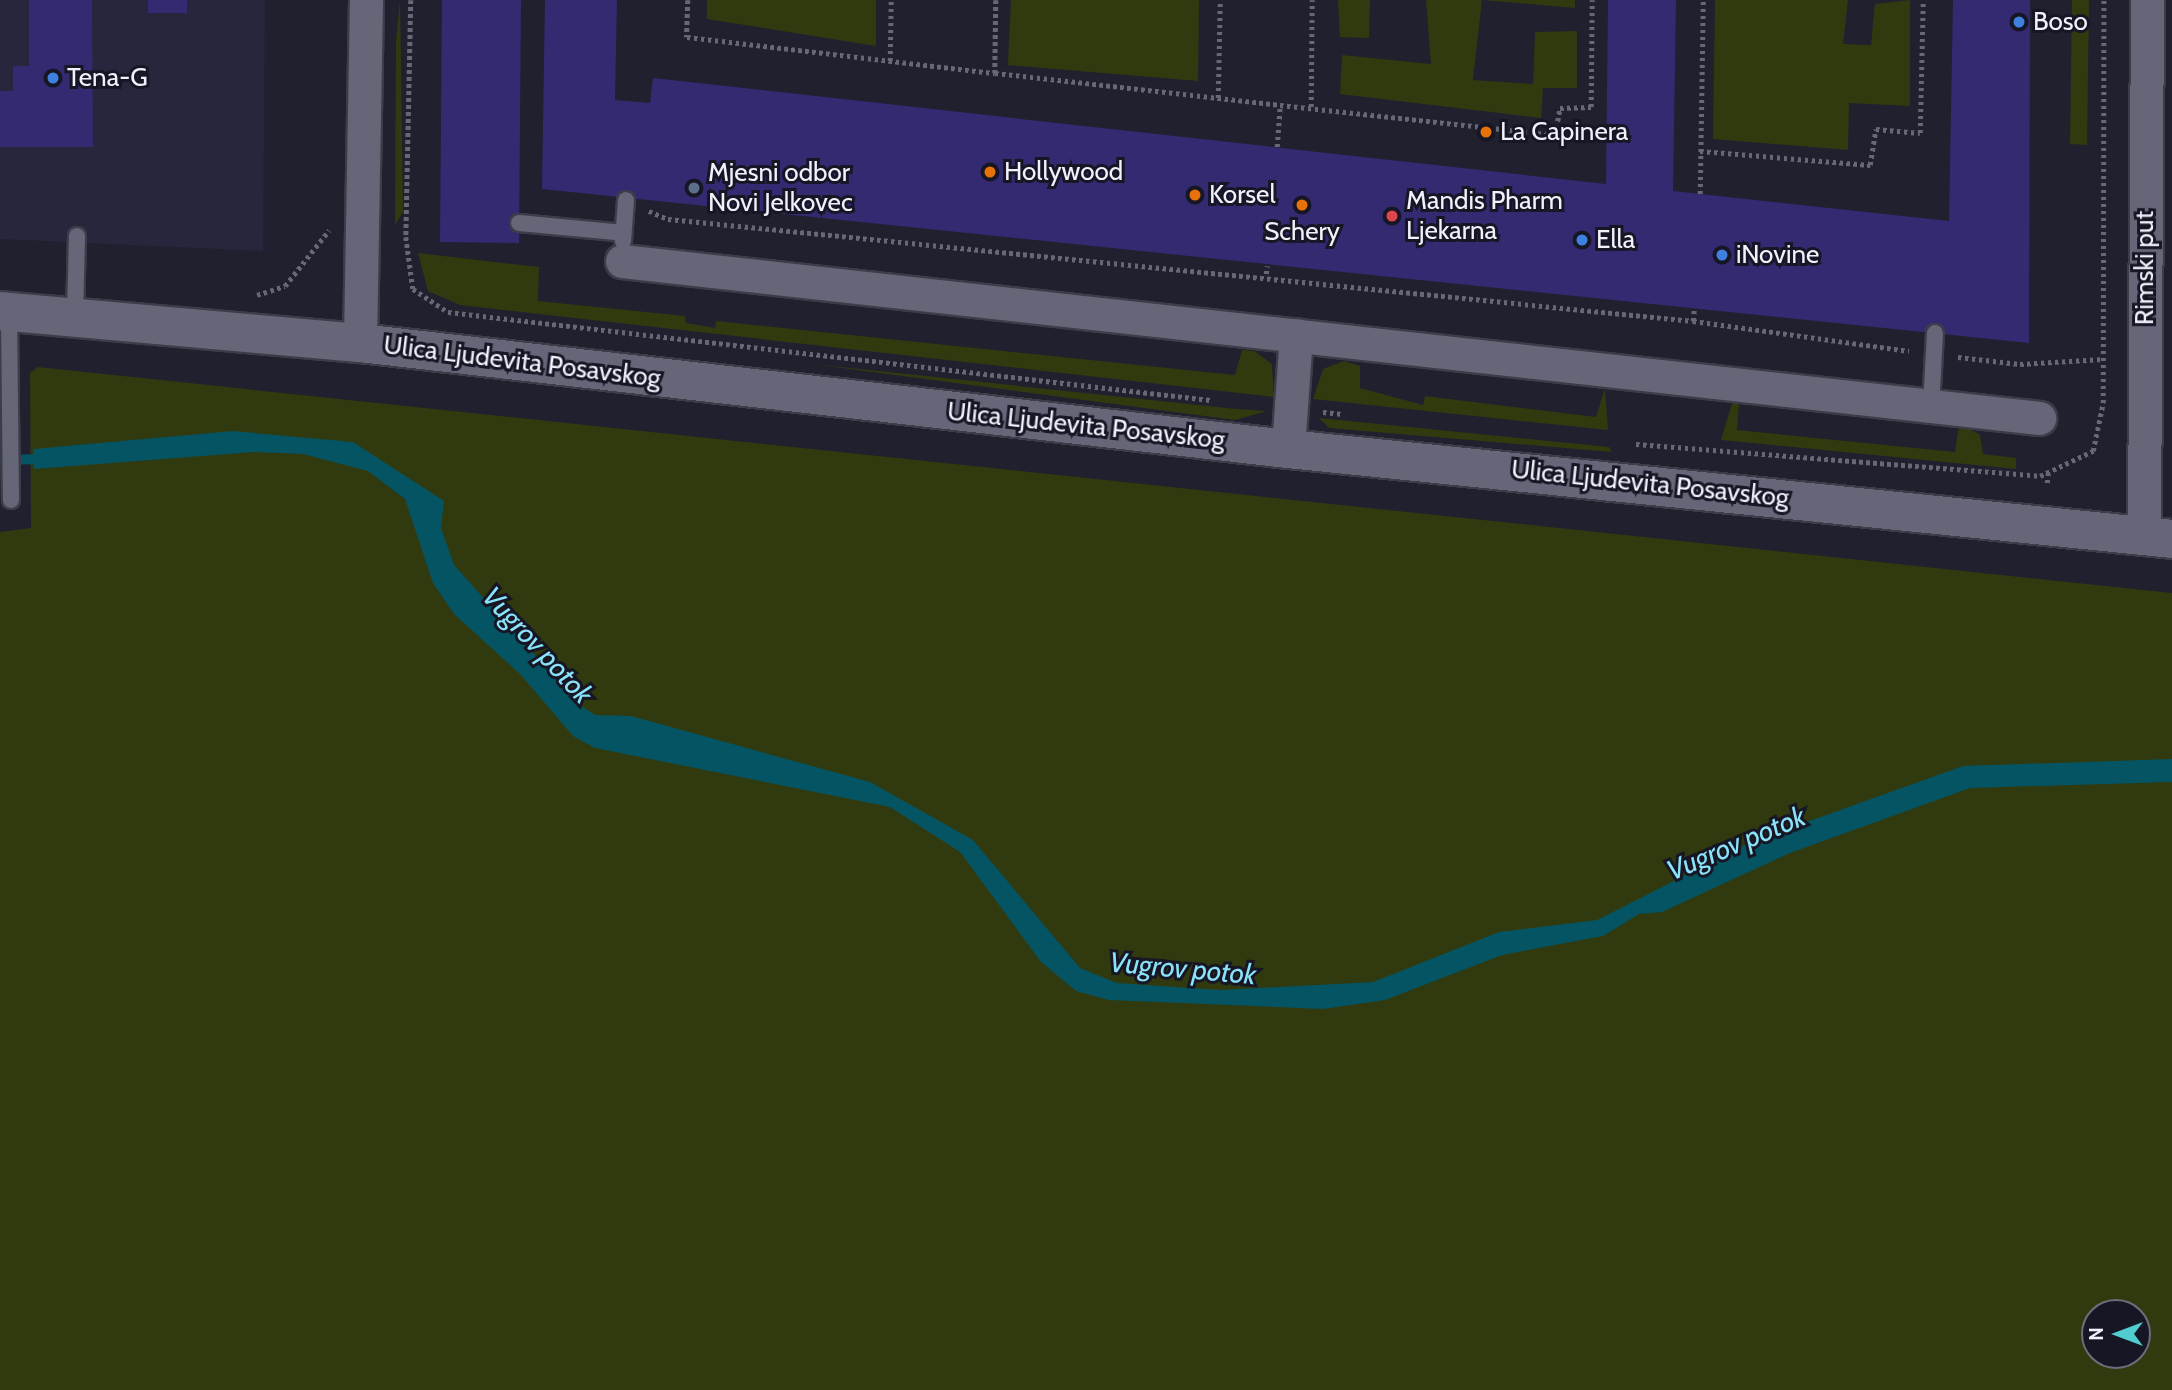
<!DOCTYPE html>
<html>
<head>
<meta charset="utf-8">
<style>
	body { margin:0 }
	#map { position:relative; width:2172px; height:1390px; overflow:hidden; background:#20202f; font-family:Cabin,sans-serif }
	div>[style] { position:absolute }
	.built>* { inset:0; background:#26263c }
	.green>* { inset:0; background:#313a0e }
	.water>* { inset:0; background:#045463 }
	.stream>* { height:10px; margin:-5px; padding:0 5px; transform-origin:5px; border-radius:5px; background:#045463 }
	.building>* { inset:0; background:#332a72 }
	.path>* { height:4.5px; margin-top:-2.25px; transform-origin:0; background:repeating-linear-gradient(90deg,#676775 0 3.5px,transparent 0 7px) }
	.roads { filter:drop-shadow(2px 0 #3d3c49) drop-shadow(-2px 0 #3d3c49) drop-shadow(0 2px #3d3c49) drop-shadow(0 -2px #3d3c49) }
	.lane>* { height:16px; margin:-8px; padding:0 8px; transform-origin:8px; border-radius:8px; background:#666679 }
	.street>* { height:33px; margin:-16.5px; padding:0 16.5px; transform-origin:16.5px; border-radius:16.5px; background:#666679 }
	.secondary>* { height:38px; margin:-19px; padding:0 19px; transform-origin:19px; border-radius:19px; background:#666679 }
	.dots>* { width:19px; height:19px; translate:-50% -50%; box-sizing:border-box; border:4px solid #161625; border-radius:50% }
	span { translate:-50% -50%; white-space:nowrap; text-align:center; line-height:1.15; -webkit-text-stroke:6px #161625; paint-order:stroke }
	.poi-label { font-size:26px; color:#f0f1fc }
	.left { translate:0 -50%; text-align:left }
	.street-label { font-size:26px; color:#f0f1fc }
	.water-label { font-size:28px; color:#8be3f9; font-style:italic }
	.north { position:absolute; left:2081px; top:1299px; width:70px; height:70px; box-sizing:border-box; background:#161625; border:2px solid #6d6e7b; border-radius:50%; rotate:270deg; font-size:19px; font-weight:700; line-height:28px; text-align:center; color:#f0f1fc }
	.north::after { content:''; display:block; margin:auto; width:24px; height:32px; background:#51ccd1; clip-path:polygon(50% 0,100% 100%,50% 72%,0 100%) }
</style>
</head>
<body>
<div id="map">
	<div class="built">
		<i style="clip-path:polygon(0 0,265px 0,263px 251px,0 239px)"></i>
	</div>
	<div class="green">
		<i style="clip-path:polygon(400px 0,403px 212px,395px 225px,396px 42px)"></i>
		<i style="clip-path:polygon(707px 0,876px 0,876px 46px,707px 19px)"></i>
		<i style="clip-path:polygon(1011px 0,1199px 0,1198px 81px,1008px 65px)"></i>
		<i style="clip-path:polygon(1338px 0,1370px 0,1369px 38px,1340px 37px)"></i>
		<i style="clip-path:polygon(1426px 0,1575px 0,1575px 8px,1482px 0,1473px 80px,1533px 84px,1535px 32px,1577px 31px,1577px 88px,1543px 88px,1541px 118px,1340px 94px,1342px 55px,1431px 64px)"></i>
		<i style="clip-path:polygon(1715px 0,1848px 0,1843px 44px,1871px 45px,1875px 4px,1910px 0,1910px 106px,1849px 103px,1848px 150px,1713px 139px)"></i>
		<i style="clip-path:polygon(2072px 0,2089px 0,2087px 145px,2070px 144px)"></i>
		<i style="clip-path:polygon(418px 253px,539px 267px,538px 301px,685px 316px,686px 323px,715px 328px,716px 321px,1235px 375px,1242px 350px,1254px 351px,1272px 364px,1274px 397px,460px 305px,428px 291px)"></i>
		<i style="clip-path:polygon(1344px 361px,1360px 366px,1360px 388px,1423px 405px,1425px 396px,1596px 417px,1605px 388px,1608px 430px,1313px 399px,1323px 369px)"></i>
		<i style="clip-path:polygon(812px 364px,1236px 409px,1267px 411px,1235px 420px)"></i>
		<i style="clip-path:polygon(evenodd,38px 367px,2172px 593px,2172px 1390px,0 1390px,0 532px,31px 528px,30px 373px,38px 367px,2095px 1313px,2137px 1313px,2137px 1355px,2095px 1355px,2095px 1313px)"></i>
		<i style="clip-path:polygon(1732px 403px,1739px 404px,1737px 430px,1955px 452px,1958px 430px,1968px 428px,1980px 435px,1983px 454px,2016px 458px,2016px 469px,1721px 440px)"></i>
		<i style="clip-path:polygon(1319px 418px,1609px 447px,1612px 452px,1329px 428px)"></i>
	</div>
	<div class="water">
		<i style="clip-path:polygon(233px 431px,353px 442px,444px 501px,441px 528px,454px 565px,580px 705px,595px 715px,631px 716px,870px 782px,973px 840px,1080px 968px,1117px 983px,1220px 990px,1373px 982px,1499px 932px,1597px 920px,1751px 842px,1963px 766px,2172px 759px,2172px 782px,1970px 788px,1790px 853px,1662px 912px,1639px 914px,1603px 936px,1502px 955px,1385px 1000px,1323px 1009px,1109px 1000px,1076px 991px,1041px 962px,960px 852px,890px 807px,595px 748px,573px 736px,520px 674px,454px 614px,433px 583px,405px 499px,368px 471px,303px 454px,254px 452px,34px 469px,33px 449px)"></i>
	</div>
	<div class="stream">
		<i style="left:0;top:460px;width:46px;rotate:-1.2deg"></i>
	</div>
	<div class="building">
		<i style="clip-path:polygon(29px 0,92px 0,93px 147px,0 147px,0 91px,13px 91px,13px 66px,29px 66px)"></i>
		<i style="clip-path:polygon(148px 0,187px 0,187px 13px,148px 13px)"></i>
		<i style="clip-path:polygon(442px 0,521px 0,519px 243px,440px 242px)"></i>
		<i style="clip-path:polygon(545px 0,617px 0,615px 100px,650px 103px,653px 78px,1606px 184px,1608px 0,1676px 0,1673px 191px,1949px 221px,1953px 0,2030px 0,2029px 343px,542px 189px)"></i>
	</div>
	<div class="path">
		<i style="left:411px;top:0;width:237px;rotate:91.2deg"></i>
		<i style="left:406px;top:237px;width:52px;rotate:82.3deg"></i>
		<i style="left:413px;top:289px;width:42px;rotate:33.3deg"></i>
		<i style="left:448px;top:312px;width:767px;rotate:6.59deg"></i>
		<i style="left:688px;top:0;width:37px;rotate:92deg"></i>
		<i style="left:687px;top:37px;width:310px;rotate:6.7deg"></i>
		<i style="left:996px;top:0;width:73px;rotate:90.8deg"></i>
		<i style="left:995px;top:73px;width:287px;rotate:6.4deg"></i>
		<i style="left:890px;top:61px;width:61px;rotate:-89.1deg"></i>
		<i style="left:1218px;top:98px;width:98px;rotate:-88.8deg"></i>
		<i style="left:1311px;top:107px;width:107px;rotate:-89.5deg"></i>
		<i style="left:1277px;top:147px;width:42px;rotate:-85.9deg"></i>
		<i style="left:1280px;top:105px;width:277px;rotate:6.2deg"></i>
		<i style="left:1555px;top:135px;width:27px;rotate:-80deg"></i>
		<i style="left:1560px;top:108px;width:31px;rotate:-2deg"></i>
		<i style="left:1591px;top:107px;width:107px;rotate:-89.5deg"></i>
		<i style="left:1700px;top:151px;width:171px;rotate:4.7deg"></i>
		<i style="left:1870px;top:165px;width:36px;rotate:-81deg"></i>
		<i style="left:1876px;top:129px;width:44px;rotate:5.2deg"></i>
		<i style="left:1920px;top:133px;width:133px;rotate:-88.7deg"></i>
		<i style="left:1700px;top:194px;width:194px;rotate:-89.1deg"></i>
		<i style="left:649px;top:211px;width:21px;rotate:23deg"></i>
		<i style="left:668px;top:219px;width:1030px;rotate:5.68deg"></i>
		<i style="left:1693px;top:321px;width:218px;rotate:7.9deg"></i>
		<i style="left:1266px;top:274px;width:8px;rotate:-83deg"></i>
		<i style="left:257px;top:295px;width:29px;rotate:-18deg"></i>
		<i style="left:285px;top:286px;width:71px;rotate:-51.8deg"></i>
		<i style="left:1693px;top:321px;width:12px;rotate:-85deg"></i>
		<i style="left:1958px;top:357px;width:62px;rotate:6.4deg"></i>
		<i style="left:2020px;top:364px;width:83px;rotate:-3.4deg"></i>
		<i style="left:1323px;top:412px;width:19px;rotate:6deg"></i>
		<i style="left:1636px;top:444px;width:405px;rotate:4.5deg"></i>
		<i style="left:2040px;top:476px;width:59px;rotate:-25.3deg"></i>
		<i style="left:2093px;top:451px;width:49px;rotate:-78.2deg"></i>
		<i style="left:2103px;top:403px;width:403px;rotate:-89.9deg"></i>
		<i style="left:2047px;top:483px;width:10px;rotate:-84deg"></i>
	</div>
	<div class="roads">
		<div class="lane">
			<i style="left:519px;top:223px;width:105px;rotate:5.4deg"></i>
			<i style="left:623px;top:241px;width:41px;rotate:-85.8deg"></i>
			<i style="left:9px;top:312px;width:188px;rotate:89.4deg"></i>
			<i style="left:75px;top:317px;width:81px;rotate:-88.6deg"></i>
			<i style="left:1931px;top:407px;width:74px;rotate:-86.9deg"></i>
		</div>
		<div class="street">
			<i style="left:622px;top:261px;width:1426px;rotate:6.32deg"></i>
			<i style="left:360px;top:343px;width:343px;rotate:-89deg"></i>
			<i style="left:1288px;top:449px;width:114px;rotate:-86deg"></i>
			<i style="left:2144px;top:536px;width:536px;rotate:-89.68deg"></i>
		</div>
		<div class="secondary">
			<i style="left:0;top:311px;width:361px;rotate:5.1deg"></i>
			<i style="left:360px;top:343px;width:934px;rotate:6.52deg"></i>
			<i style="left:1288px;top:449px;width:889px;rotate:5.81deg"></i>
		</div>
	</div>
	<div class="dots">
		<i style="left:2019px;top:22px;background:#3f7fe0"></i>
		<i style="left:53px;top:78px;background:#3f7fe0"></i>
		<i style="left:1486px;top:132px;background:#e8710a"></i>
		<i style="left:990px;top:172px;background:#e8710a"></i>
		<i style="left:694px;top:188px;background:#5c6f8a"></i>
		<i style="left:1195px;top:195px;background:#e8710a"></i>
		<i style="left:1302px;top:205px;background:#e8710a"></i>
		<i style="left:1392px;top:216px;background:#e0444e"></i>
		<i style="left:1582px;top:240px;background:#3f7fe0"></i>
		<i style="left:1722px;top:255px;background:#3f7fe0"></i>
	</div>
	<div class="poi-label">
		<span class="left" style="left:2033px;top:22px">Boso</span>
		<span class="left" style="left:67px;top:78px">Tena-G</span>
		<span class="left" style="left:1500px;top:132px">La Capinera</span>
		<span class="left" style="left:1004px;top:172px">Hollywood</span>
		<span class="left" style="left:708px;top:188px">Mjesni odbor<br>Novi Jelkovec</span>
		<span class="left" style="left:1209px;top:195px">Korsel</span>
		<span class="left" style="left:1406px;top:216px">Mandis Pharm<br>Ljekarna</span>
		<span style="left:1302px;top:232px">Schery</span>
		<span class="left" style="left:1596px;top:240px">Ella</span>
		<span class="left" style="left:1736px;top:255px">iNovine</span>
	</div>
	<div class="street-label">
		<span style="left:2145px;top:268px;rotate:-90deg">Rimski put</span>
		<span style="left:522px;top:362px;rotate:7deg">Ulica Ljudevita Posavskog</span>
		<span style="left:1086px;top:426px;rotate:6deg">Ulica Ljudevita Posavskog</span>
		<span style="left:1650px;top:484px;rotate:6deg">Ulica Ljudevita Posavskog</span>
	</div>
	<div class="water-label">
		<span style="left:538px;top:645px;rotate:47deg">Vugrov potok</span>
		<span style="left:1736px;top:843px;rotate:-23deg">Vugrov potok</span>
		<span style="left:1183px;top:968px;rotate:5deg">Vugrov potok</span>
	</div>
	<div class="north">N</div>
</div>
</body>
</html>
